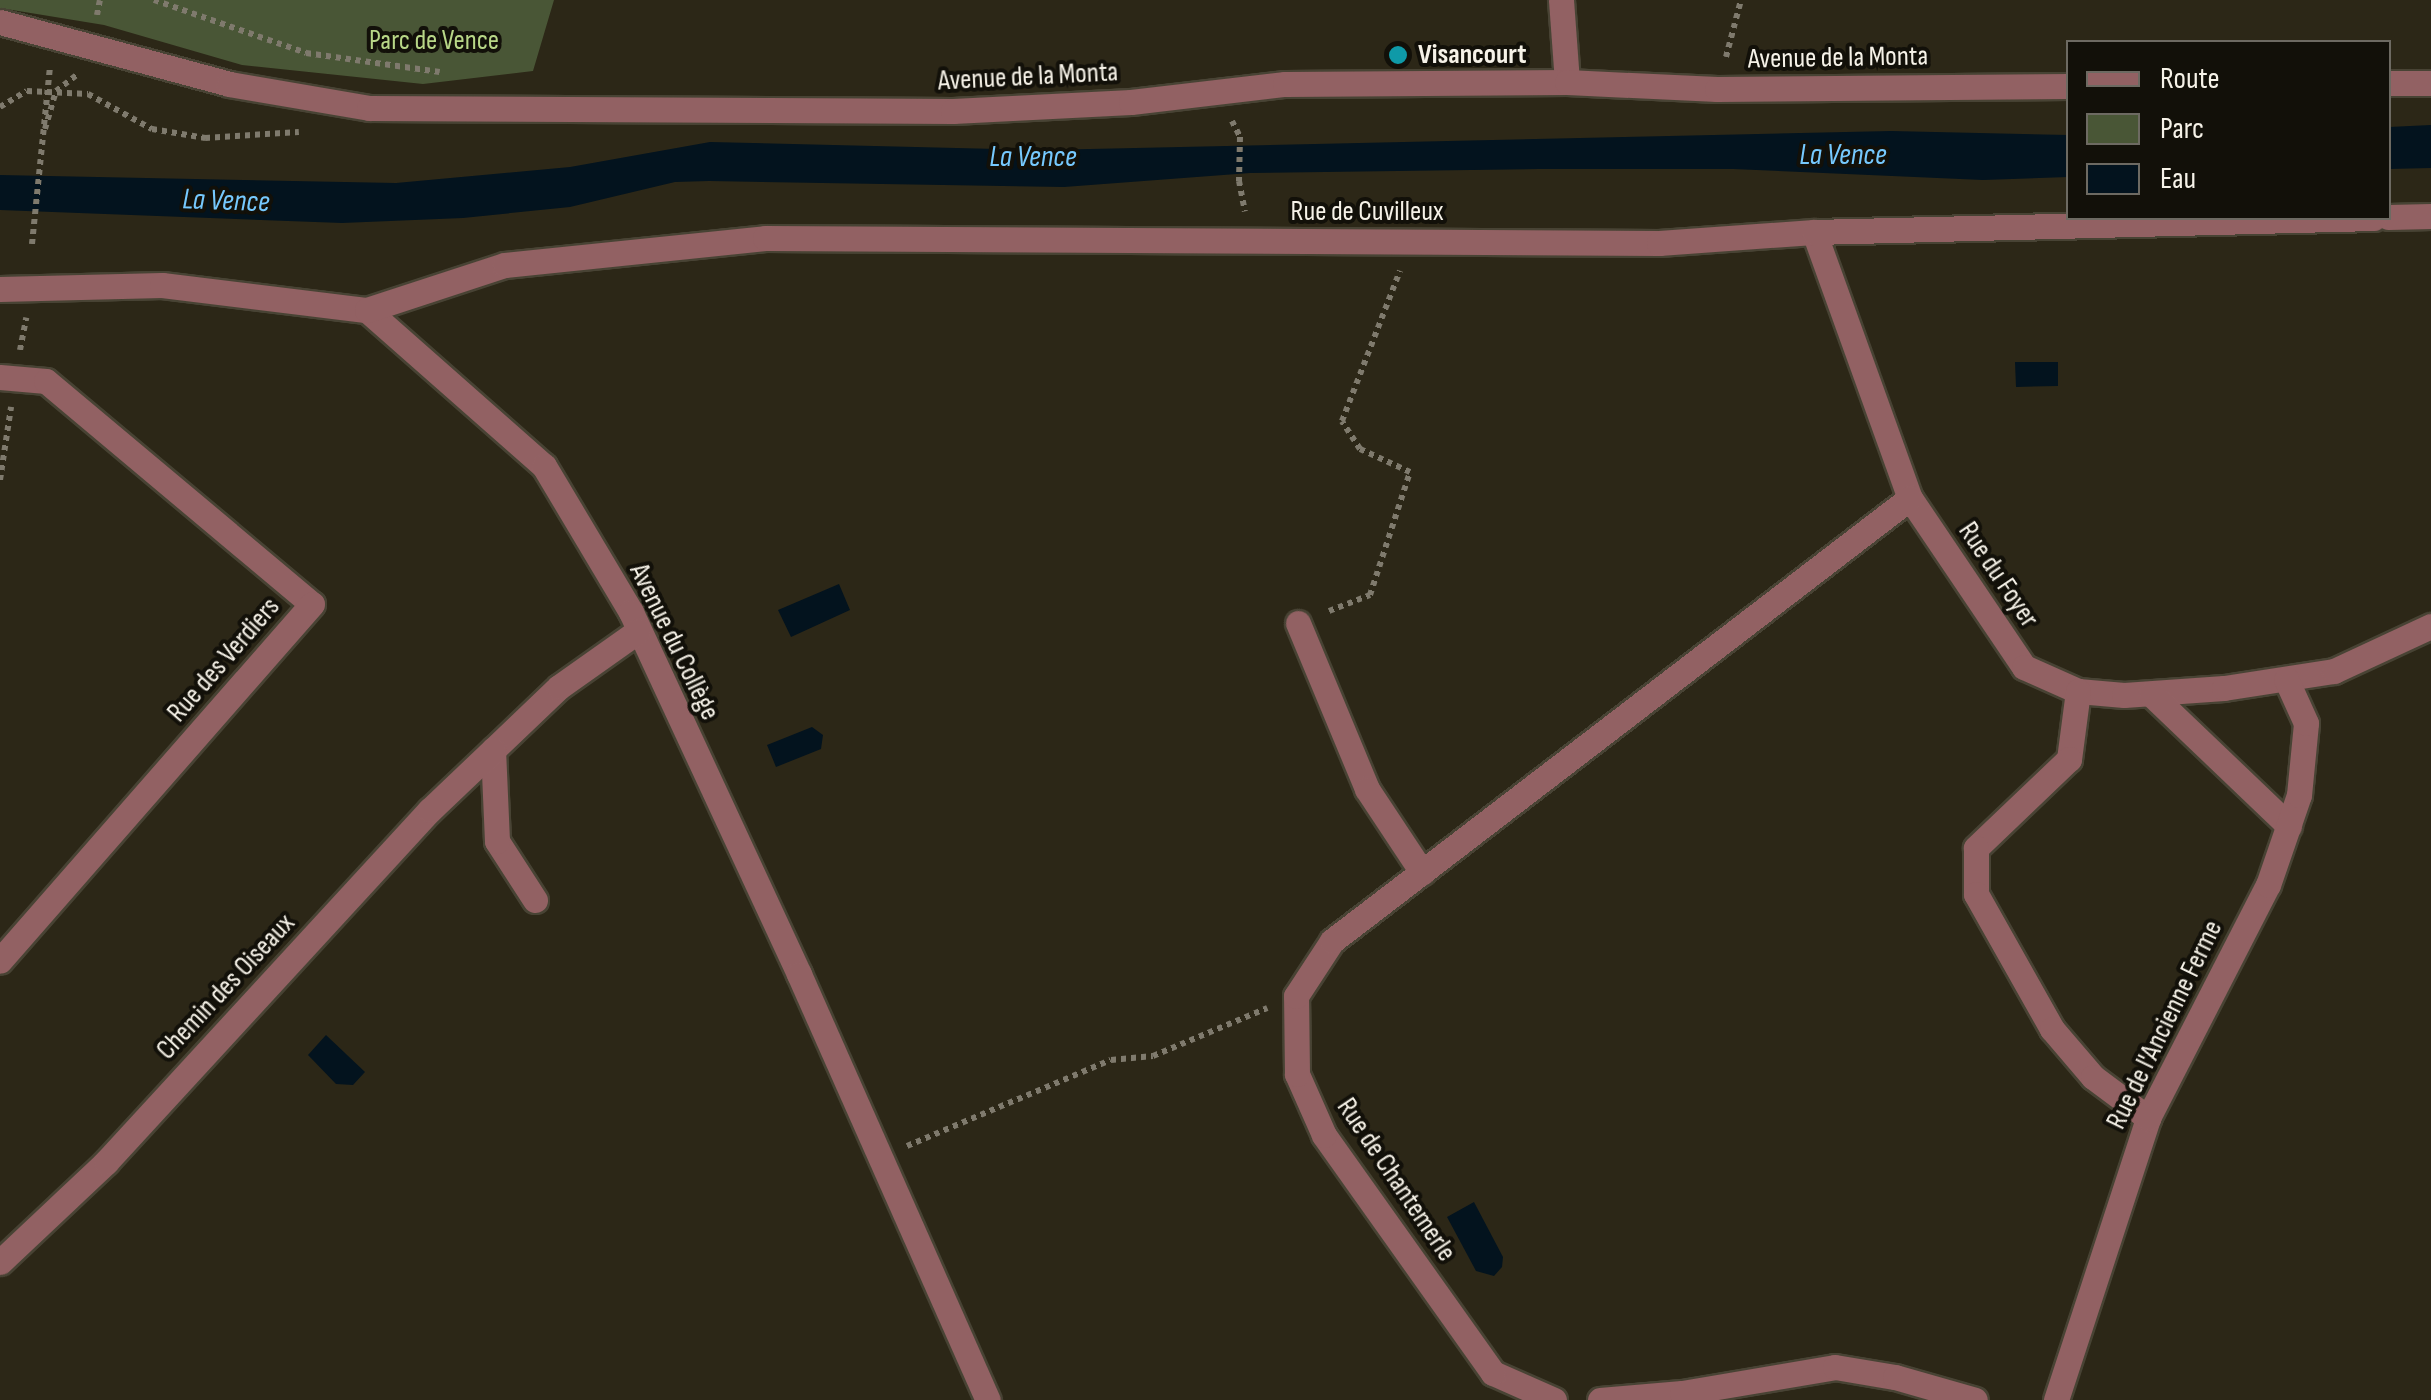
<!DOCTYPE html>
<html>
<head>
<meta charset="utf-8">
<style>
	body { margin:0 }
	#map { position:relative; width:2431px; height:1400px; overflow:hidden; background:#2c2717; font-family:"Sofia Sans Condensed",sans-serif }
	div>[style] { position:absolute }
	.green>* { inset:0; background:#495636 }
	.water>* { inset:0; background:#03131e }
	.path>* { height:6px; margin-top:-3px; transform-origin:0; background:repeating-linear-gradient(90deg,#7f7a6d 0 5px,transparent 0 10px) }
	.roads { filter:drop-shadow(2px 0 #484334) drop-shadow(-2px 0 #484334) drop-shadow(0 2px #484334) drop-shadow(0 -2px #484334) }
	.minor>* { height:25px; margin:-12.5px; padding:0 12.5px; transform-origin:12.5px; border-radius:12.5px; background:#926163 }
	.dots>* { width:28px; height:28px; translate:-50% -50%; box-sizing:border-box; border:5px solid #121009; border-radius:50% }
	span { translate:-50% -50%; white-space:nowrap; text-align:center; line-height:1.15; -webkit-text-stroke:8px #121009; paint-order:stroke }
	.park-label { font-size:28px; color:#b8d787 }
	.poi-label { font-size:28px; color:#f6f2e8; font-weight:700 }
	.left { translate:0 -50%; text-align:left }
	.street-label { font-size:28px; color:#f6f2e8 }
	.water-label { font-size:30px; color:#76c9fe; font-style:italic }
	.legend { position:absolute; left:2066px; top:40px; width:325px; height:180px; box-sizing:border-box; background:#121009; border:2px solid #6d6a62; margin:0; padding:12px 18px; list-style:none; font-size:30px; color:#f6f2e8 }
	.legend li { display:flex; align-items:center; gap:20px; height:50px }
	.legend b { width:50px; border:2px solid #6d6a62 }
</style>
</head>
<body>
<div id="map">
	<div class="green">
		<i style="clip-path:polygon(0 0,554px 0,533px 71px,423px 84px,242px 65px,104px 25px,0 8px)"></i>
	</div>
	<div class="water">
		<i style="clip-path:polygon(2431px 125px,2431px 168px,2389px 169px,2389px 127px)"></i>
		<i style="clip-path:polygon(1891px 131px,2068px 135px,2068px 177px,1983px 180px,1733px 169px,1539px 169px,1250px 173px,1064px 187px,709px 181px,675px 182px,570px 207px,463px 218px,342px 223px,0 210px,0 175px,396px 183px,570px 167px,710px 142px,1044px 150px)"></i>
		<i style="clip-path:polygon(2015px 362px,2058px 362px,2058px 386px,2016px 387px)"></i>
		<i style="clip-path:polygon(839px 584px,850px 610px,791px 637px,778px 610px)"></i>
		<i style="clip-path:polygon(812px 727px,823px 735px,821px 749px,776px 767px,767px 745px)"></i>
		<i style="clip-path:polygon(326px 1035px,365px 1072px,353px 1085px,336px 1084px,308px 1055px)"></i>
		<i style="clip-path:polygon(1474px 1202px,1503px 1257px,1502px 1267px,1494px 1276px,1476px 1271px,1447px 1217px)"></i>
	</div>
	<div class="path">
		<i style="left:154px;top:0;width:161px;rotate:19.2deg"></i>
		<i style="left:306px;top:53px;width:135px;rotate:8.1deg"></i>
		<i style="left:97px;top:15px;width:15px;rotate:-79deg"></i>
		<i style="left:1726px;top:57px;width:59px;rotate:-75.3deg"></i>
		<i style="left:0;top:107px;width:31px;rotate:-31deg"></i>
		<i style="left:27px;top:91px;width:61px;rotate:2.8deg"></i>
		<i style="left:88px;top:94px;width:73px;rotate:28.7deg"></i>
		<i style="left:152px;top:129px;width:54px;rotate:9.6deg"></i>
		<i style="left:205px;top:138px;width:94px;rotate:-3.7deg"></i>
		<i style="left:1232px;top:121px;width:18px;rotate:63deg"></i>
		<i style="left:1240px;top:137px;width:44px;rotate:91.3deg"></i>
		<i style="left:1239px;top:181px;width:31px;rotate:79deg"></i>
		<i style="left:45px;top:129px;width:40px;rotate:-74deg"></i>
		<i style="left:56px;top:91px;width:28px;rotate:-38deg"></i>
		<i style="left:32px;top:244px;width:178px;rotate:-84.2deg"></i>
		<i style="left:20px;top:350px;width:33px;rotate:-79deg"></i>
		<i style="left:0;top:480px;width:74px;rotate:-81.4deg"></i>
		<i style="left:1329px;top:611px;width:44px;rotate:-21.3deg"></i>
		<i style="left:1370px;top:595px;width:129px;rotate:-72deg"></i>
		<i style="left:1410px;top:472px;width:55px;rotate:-155.3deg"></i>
		<i style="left:1360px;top:449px;width:33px;rotate:-123deg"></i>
		<i style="left:1342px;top:421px;width:161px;rotate:-68.9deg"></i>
		<i style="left:907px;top:1146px;width:221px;rotate:-22.9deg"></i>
		<i style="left:1111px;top:1060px;width:42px;rotate:-5.4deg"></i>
		<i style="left:1153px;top:1056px;width:124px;rotate:-22.8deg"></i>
	</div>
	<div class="roads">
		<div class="minor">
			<i style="left:1561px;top:0;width:82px;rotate:85.8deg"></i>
			<i style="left:0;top:22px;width:237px;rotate:15.1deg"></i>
			<i style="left:229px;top:84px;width:142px;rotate:9.7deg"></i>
			<i style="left:369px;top:108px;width:584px;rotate:0.29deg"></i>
			<i style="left:953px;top:111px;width:178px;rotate:-2.9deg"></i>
			<i style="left:1131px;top:102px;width:155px;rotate:-6.7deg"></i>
			<i style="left:1285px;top:84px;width:282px;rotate:-0.4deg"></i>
			<i style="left:1567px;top:82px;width:150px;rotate:2.7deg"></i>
			<i style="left:1717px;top:89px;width:351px;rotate:-0.5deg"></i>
			<i style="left:2388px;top:83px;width:43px"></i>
			<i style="left:2388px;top:217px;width:43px;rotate:-1.3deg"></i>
			<i style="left:1814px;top:232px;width:283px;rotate:70.2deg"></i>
			<i style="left:1910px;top:498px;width:204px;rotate:56deg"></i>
			<i style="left:2024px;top:667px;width:59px;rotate:24deg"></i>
			<i style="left:2078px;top:691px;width:46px;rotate:5deg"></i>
			<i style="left:2124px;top:695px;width:100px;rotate:-4deg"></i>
			<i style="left:2224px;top:688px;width:111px;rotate:-8.8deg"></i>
			<i style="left:2334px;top:671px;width:107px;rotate:-24.9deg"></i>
			<i style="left:0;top:289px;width:162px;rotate:-1.4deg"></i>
			<i style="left:162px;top:285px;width:207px;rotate:7deg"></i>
			<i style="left:367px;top:310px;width:236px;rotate:41.4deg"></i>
			<i style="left:544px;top:466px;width:170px;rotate:59.2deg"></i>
			<i style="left:631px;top:612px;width:399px;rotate:65.1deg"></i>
			<i style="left:799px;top:974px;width:466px;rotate:66.1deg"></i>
			<i style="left:367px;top:310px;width:145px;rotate:-18.1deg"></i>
			<i style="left:505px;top:265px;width:261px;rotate:-5.9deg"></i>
			<i style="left:765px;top:238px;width:894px;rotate:0.32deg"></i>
			<i style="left:1659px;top:243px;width:155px;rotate:-4.1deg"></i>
			<i style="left:1814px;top:232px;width:560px;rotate:-1.43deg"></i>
			<i style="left:0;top:377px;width:46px;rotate:5deg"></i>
			<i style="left:46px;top:381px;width:347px;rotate:40deg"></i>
			<i style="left:312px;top:604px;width:474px;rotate:131.2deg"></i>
			<i style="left:1298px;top:623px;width:180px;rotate:67.4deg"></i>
			<i style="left:1367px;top:789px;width:100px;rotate:56.5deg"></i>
			<i style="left:2078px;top:691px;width:69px;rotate:97.5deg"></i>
			<i style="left:2069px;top:759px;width:129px;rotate:136.3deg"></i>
			<i style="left:1976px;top:848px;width:46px;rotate:90deg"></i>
			<i style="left:1976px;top:894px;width:155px;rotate:60.6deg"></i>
			<i style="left:2052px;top:1029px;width:63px;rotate:49.5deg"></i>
			<i style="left:2093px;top:1077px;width:69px;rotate:36.7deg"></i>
			<i style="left:2151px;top:694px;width:191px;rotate:43.7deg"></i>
			<i style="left:535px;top:900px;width:70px;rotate:-122.8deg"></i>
			<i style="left:497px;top:841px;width:91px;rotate:-92.5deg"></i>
			<i style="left:493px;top:750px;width:91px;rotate:-43.7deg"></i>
			<i style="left:559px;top:687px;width:97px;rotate:-35.3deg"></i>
			<i style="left:0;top:1262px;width:146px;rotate:-43.3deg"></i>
			<i style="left:106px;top:1162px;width:478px;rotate:-47.4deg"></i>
			<i style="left:430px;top:810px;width:87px;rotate:-43.6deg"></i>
			<i style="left:1554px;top:1400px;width:67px;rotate:-156.1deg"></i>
			<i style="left:1493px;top:1373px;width:292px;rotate:-125.4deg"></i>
			<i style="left:1324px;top:1135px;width:67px;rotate:-113.9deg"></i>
			<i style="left:1297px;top:1074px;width:78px;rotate:-90.7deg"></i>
			<i style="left:1296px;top:996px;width:66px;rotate:-56.8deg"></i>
			<i style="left:1332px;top:941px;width:728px;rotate:-37.47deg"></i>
			<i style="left:1600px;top:1400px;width:82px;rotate:-4.9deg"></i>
			<i style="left:1682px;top:1393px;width:155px;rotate:-9.6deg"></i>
			<i style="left:1835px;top:1367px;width:61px;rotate:9.5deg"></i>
			<i style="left:1895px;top:1377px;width:83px;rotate:16deg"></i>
			<i style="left:2056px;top:1400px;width:297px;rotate:-71.9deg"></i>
			<i style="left:2148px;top:1118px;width:262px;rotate:-62.8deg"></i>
			<i style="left:2268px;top:885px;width:95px;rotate:-71deg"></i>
			<i style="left:2299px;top:795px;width:72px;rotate:-84.4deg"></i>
			<i style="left:2306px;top:723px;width:48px;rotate:-114.4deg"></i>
		</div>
	</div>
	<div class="dots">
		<i style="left:1398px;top:55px;background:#0f9aa8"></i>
	</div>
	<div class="park-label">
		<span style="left:434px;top:41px">Parc de Vence</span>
	</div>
	<div class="poi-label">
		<span class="left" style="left:1418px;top:55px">Visancourt</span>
	</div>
	<div class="street-label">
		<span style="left:1838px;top:58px;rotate:-1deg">Avenue de la Monta</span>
		<span style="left:1028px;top:77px;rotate:-3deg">Avenue de la Monta</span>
		<span style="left:1367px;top:212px">Rue de Cuvilleux</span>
		<span style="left:1998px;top:575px;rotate:56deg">Rue du Foyer</span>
		<span style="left:674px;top:642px;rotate:64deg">Avenue du Collège</span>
		<span style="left:224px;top:660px;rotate:-49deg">Rue des Verdiers</span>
		<span style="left:226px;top:987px;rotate:-47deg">Chemin des Oiseaux</span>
		<span style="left:2165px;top:1025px;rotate:-64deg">Rue de l'Ancienne Ferme</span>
		<span style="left:1396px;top:1180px;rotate:56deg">Rue de Chantemerle</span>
	</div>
	<div class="water-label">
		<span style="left:1843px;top:155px">La Vence</span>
		<span style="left:1033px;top:157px">La Vence</span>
		<span style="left:226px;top:201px;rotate:2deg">La Vence</span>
	</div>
	<ul class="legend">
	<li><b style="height:12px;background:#926163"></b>Route</li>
	<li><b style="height:28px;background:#495636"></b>Parc</li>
	<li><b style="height:28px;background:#03131e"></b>Eau</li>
	</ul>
</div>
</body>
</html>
